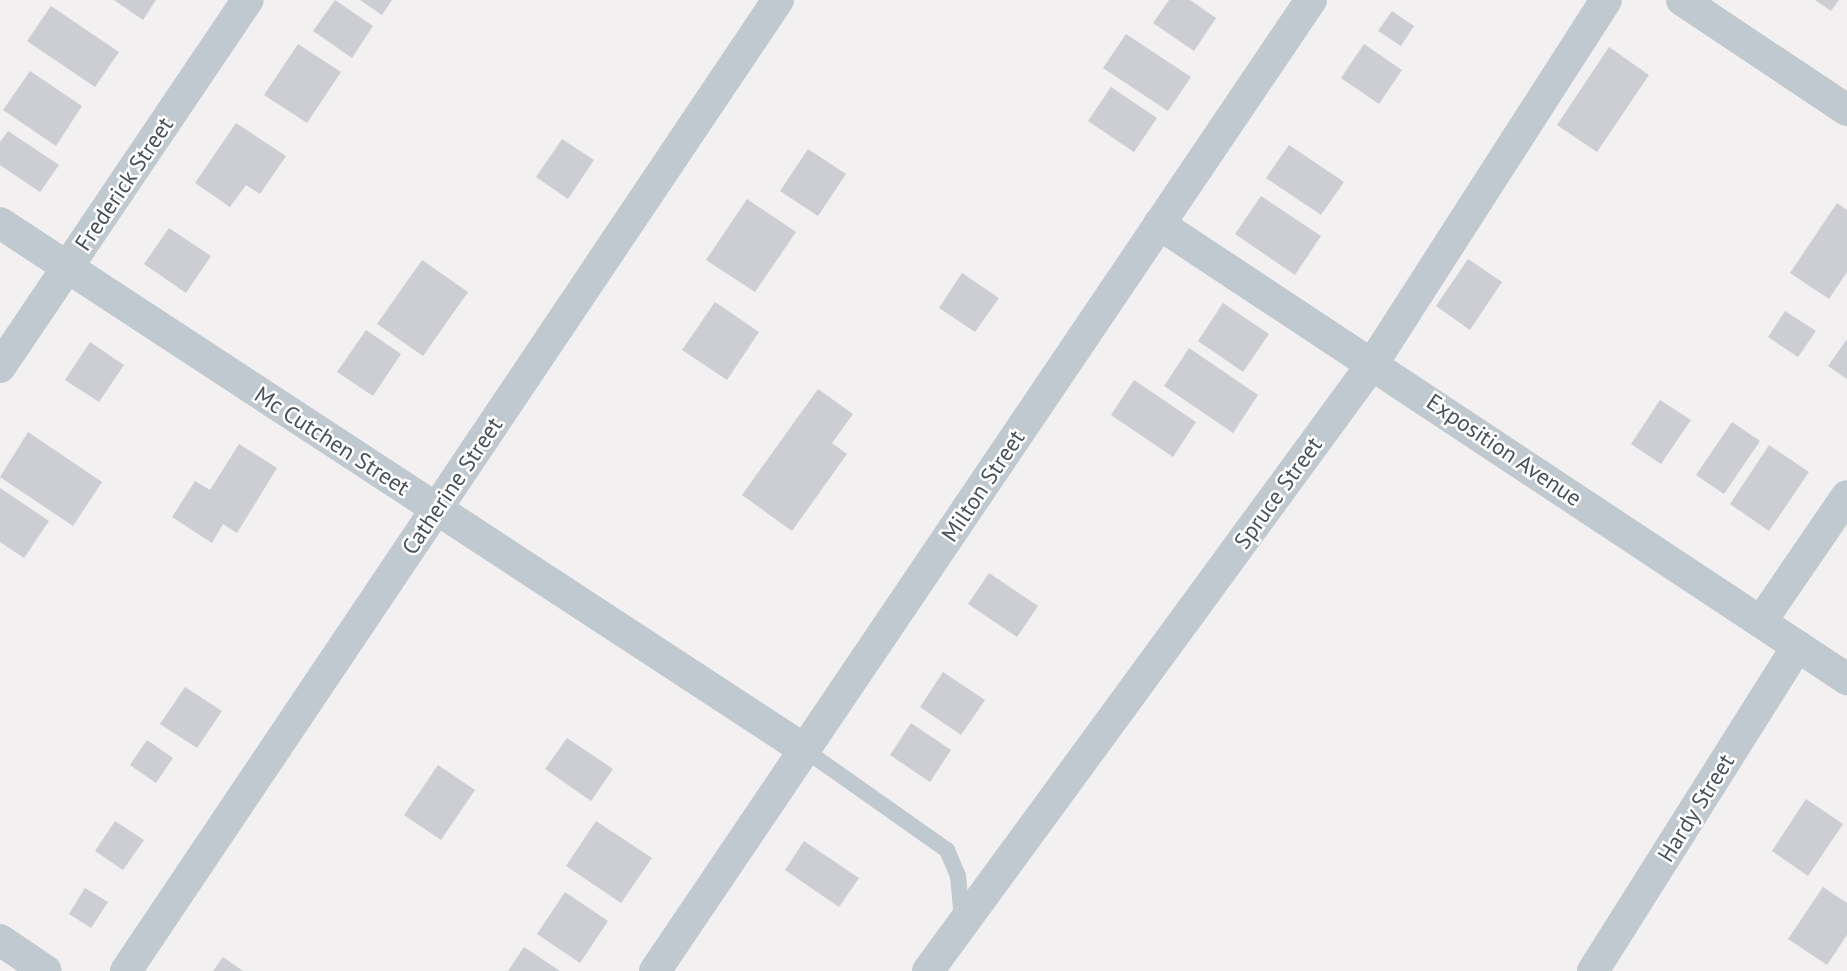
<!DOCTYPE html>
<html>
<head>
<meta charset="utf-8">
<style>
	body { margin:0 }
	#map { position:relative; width:1847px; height:971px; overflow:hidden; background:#f2f0f0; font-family:"PT Sans",sans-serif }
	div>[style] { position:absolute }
	.building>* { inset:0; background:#cdced3 }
	.lane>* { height:16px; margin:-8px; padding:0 8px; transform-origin:8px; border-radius:8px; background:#c1c9d0 }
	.street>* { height:32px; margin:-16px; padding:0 16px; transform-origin:16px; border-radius:16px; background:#c1c9d0 }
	span { translate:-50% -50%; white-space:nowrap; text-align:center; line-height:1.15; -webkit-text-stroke:5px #fff; paint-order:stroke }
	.street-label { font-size:23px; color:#49525b }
</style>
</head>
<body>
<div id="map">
	<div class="building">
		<i style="clip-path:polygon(114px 0,156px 0,143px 20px)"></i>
		<i style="clip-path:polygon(335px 0,373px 26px,352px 58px,313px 31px)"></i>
		<i style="clip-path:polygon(360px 0,392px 0,382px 15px)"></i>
		<i style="clip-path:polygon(1169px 0,1190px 0,1216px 18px,1194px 51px,1153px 23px)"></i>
		<i style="clip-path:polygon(1815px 0,1839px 0,1831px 11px)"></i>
		<i style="clip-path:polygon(51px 6px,119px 52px,95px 87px,27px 41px)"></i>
		<i style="clip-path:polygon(1392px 11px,1414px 26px,1401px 46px,1378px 31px)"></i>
		<i style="clip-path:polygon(1126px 34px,1191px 77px,1168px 111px,1103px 68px)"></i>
		<i style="clip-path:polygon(298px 44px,341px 72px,307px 123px,264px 95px)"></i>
		<i style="clip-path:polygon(1364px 44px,1402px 70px,1379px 104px,1341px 78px)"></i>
		<i style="clip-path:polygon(1609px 47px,1649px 75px,1597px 152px,1557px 125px)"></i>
		<i style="clip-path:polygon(30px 71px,82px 106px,56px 146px,3px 110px)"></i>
		<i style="clip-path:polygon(1111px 87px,1157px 118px,1134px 152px,1088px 121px)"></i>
		<i style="clip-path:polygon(236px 123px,286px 156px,260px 194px,246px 185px,230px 207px,195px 183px)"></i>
		<i style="clip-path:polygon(8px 131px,59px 165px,40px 192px,0 165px,0 142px)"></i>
		<i style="clip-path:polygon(562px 139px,594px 160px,568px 199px,536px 177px)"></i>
		<i style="clip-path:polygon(1289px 145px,1344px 182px,1321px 215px,1266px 178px)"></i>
		<i style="clip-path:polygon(808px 149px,846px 174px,818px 216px,780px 191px)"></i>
		<i style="clip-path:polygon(1261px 196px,1321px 236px,1295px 275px,1235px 234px)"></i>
		<i style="clip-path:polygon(747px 199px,796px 232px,755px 292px,706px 260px)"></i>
		<i style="clip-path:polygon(1837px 203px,1847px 210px,1847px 272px,1829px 299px,1790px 273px)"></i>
		<i style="clip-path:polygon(169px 228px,211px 256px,186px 293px,144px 264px)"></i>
		<i style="clip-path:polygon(1468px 259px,1502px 282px,1470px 330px,1436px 306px)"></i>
		<i style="clip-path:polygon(422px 260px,468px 292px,423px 356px,377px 324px)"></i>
		<i style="clip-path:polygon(962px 273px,999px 298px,975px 332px,939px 308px)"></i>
		<i style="clip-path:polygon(715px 302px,759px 332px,727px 380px,682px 350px)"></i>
		<i style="clip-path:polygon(1223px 303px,1269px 334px,1243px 372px,1198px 341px)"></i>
		<i style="clip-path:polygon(1785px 311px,1816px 331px,1798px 357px,1768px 337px)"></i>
		<i style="clip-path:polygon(366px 330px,401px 354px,373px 396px,337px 372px)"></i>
		<i style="clip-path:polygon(1847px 339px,1847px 379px,1828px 366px)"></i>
		<i style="clip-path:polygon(90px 342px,124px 365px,99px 402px,65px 380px)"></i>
		<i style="clip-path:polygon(1189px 348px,1258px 395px,1233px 433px,1164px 386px)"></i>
		<i style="clip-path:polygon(1134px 380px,1196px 422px,1173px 457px,1111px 415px)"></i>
		<i style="clip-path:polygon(818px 389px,853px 414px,832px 443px,847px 454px,792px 531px,742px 495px)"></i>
		<i style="clip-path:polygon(1660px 400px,1691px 420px,1661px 464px,1631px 444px)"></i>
		<i style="clip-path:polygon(1732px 422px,1760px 441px,1724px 494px,1696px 475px)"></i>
		<i style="clip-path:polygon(28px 432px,102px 482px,73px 526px,0 477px)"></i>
		<i style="clip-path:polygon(239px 444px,277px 468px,237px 533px,223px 524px,212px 543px,172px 517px,195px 481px,210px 490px)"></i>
		<i style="clip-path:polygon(1769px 445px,1809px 472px,1769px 531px,1730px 504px)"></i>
		<i style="clip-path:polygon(0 488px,49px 521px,24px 558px,0 542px)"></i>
		<i style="clip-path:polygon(989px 573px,1038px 606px,1017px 637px,968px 604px)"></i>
		<i style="clip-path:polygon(943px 672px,985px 700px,961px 735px,920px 707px)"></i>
		<i style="clip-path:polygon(185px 687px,222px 711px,197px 748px,160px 724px)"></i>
		<i style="clip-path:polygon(911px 723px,951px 750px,930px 782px,890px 755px)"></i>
		<i style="clip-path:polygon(567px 738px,613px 769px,591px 801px,545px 769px)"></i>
		<i style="clip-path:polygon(147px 740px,173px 758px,156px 783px,130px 765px)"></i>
		<i style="clip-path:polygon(438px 765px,475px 790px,441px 840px,404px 815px)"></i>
		<i style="clip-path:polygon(1806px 799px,1843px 824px,1808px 876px,1772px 851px)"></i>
		<i style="clip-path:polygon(115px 821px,144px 840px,123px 870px,95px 851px)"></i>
		<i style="clip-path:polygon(596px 821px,652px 858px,621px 903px,566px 866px)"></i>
		<i style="clip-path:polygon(804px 841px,859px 878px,839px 907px,785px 870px)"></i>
		<i style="clip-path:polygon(1823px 887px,1847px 903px,1847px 935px,1827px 965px,1788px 939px)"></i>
		<i style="clip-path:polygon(85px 888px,108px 902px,91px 928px,69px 914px)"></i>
		<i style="clip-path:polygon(565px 892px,608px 921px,580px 963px,537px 934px)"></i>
		<i style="clip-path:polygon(524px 947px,560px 971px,508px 971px)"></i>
		<i style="clip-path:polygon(223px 957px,243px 971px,213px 971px)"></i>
	</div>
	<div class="lane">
		<i style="left:805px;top:750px;width:174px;rotate:35.2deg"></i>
		<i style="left:947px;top:850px;width:28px;rotate:67deg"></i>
		<i style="left:958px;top:876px;width:44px;rotate:84.8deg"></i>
	</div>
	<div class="street">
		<i style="left:1682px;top:0;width:198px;rotate:33.7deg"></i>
		<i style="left:0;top:223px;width:962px;rotate:33.21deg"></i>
		<i style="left:1159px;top:224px;width:825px;rotate:33.48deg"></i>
		<i style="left:0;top:367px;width:443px;rotate:-56deg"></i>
		<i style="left:1762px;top:620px;width:150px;rotate:-55.6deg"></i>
		<i style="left:0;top:940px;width:55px;rotate:34deg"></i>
		<i style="left:126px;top:971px;width:1170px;rotate:-56.12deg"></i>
		<i style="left:655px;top:971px;width:1172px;rotate:-55.96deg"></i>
		<i style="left:928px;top:971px;width:753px;rotate:-53.8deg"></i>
		<i style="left:1373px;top:363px;width:431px;rotate:-57.3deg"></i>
		<i style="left:1593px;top:971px;width:384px;rotate:-57.8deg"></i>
	</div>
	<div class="street-label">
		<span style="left:124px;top:184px;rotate:-56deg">Frederick Street</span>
		<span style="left:332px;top:441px;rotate:33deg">Mc Cutchen Street</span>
		<span style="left:1504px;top:450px;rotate:34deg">Exposition Avenue</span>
		<span style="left:452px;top:486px;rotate:-56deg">Catherine Street</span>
		<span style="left:983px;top:486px;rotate:-56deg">Milton Street</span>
		<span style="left:1278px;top:493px;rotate:-54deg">Spruce Street</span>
		<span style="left:1696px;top:808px;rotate:-58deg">Hardy Street</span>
	</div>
</div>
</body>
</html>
